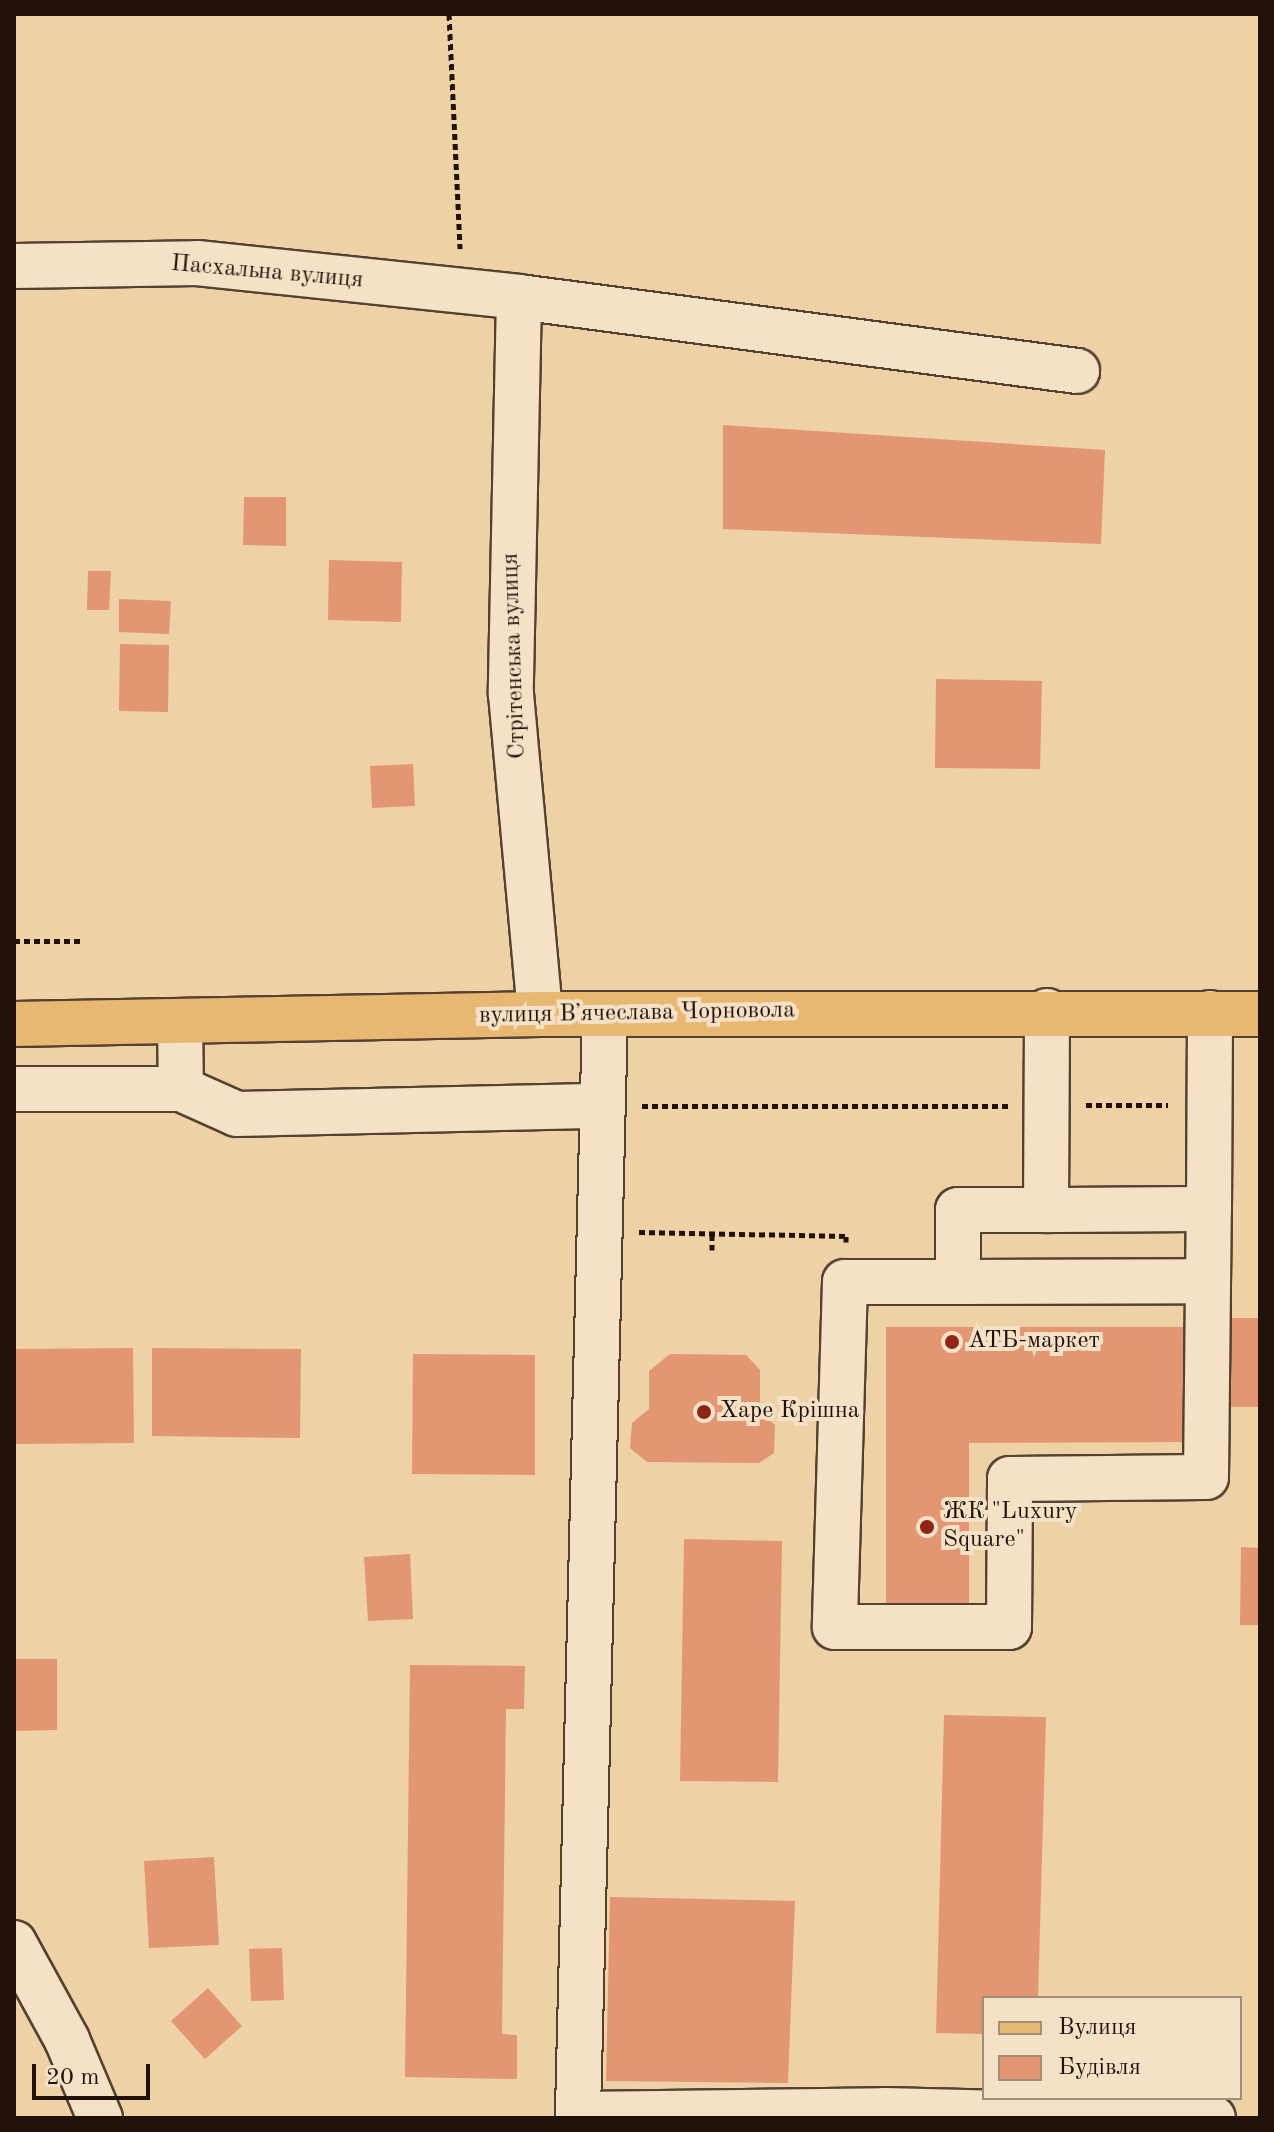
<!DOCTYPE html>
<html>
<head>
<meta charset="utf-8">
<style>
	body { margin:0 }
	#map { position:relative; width:1274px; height:2132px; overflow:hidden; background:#efd1a6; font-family:"Old Standard TT",serif }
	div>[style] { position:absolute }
	.building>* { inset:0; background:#e29672 }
	.path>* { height:5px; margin-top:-2.5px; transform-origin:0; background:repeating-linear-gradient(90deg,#22110a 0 6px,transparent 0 10px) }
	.roads { filter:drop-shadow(2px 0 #554131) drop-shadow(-2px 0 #554131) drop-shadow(0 2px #554131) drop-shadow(0 -2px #554131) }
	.minor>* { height:44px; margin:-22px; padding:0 22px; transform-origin:22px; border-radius:22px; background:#f5e1c5 }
	.major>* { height:44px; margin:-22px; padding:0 22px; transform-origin:22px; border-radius:22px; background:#e8b873 }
	.dots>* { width:22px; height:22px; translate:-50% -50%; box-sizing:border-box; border:4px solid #f5e1c5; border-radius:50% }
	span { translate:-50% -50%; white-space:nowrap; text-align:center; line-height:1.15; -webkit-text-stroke:8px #f5e1c5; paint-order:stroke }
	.street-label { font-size:24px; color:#22110a }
	.poi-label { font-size:24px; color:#22110a }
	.left { translate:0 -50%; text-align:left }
	.frame { position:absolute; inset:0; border:16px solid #22110a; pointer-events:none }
	.legend { position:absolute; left:982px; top:1996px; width:260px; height:104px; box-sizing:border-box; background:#f5e1c5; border:2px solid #a18e7a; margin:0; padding:10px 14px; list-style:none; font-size:24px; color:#22110a }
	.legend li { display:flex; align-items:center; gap:16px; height:40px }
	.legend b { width:40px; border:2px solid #a18e7a }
	.scale { position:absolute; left:32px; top:2064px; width:118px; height:36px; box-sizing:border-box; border:4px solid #22110a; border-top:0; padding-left:10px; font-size:24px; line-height:28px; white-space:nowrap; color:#22110a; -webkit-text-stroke:6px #f5e1c5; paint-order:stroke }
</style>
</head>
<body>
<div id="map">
	<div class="building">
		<i style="clip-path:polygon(723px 425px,1105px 450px,1101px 544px,723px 529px)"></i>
		<i style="clip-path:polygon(244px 497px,286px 497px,286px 546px,243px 545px)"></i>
		<i style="clip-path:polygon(329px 560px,402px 562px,401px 622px,328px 620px)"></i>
		<i style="clip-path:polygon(88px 571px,111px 571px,109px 610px,87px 610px)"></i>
		<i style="clip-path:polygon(119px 599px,171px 601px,169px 634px,119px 632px)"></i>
		<i style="clip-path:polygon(120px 644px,169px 645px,168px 712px,119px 711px)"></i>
		<i style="clip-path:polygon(936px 679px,1042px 681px,1040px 769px,935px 768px)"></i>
		<i style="clip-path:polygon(413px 764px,415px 806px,372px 808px,370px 766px)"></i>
		<i style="clip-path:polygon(1228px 1318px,1260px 1318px,1260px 1407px,1227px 1407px)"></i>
		<i style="clip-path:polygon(886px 1327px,1197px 1327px,1197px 1442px,969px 1443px,969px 1611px,886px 1612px)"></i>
		<i style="clip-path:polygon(133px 1348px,134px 1443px,14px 1444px,14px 1349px)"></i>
		<i style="clip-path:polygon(152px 1348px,301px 1349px,300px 1438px,152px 1436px)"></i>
		<i style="clip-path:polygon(413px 1354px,535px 1355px,535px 1475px,412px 1474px)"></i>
		<i style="clip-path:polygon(670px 1354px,746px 1355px,760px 1370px,760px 1413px,775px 1425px,774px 1453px,759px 1463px,647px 1462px,630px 1448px,632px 1423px,649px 1409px,649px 1371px)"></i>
		<i style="clip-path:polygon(684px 1539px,782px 1541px,778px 1782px,680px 1781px)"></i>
		<i style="clip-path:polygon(1241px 1547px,1260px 1548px,1260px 1625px,1240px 1625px)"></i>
		<i style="clip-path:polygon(410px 1554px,413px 1619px,368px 1621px,364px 1557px)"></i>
		<i style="clip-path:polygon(14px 1659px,57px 1659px,57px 1730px,14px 1731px)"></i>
		<i style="clip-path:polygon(410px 1665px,525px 1666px,524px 1709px,506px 1709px,502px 2034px,517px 2035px,517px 2079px,405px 2077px)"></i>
		<i style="clip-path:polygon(944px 1715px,1046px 1717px,1038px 1998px,984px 1998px,984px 2034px,936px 2033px)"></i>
		<i style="clip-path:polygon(214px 1857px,219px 1945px,149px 1948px,144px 1861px)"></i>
		<i style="clip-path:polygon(610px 1897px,795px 1901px,788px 2083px,606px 2081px)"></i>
		<i style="clip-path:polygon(282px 1948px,284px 2000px,251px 2001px,249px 1949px)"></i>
		<i style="clip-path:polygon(208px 1988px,242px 2026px,205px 2059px,171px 2021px)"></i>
	</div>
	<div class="path">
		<i style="left:449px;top:14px;width:235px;rotate:87.3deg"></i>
		<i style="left:14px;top:941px;width:66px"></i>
		<i style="left:1086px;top:1105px;width:82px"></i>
		<i style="left:642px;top:1106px;width:366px"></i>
		<i style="left:639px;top:1232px;width:207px;rotate:1.1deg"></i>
		<i style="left:846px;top:1236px;width:6px;rotate:90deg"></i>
		<i style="left:712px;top:1250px;width:16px;rotate:-90deg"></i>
	</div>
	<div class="roads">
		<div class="minor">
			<i style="left:14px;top:266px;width:183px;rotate:-0.9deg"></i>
			<i style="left:197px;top:263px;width:324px;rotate:6deg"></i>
			<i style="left:519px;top:297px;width:563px;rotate:7.55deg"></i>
			<i style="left:519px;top:297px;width:397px;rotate:91.2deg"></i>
			<i style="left:511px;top:694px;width:321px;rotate:84.8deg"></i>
			<i style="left:605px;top:1014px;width:1100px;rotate:91.41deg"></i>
			<i style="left:578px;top:2114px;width:307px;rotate:-0.7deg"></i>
			<i style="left:885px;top:2110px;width:328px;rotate:1.4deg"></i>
			<i style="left:180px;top:1021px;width:68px;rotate:89.2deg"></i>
			<i style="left:14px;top:1089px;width:167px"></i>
			<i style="left:181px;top:1089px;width:61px;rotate:24.1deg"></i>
			<i style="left:237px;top:1114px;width:364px;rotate:-1.3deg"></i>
			<i style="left:1209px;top:1209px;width:196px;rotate:-89.7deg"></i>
			<i style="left:1046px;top:1210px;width:88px;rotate:180deg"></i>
			<i style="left:958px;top:1210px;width:72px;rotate:90deg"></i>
			<i style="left:958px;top:1282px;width:250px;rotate:-0.2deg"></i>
			<i style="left:958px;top:1282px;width:113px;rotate:180deg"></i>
			<i style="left:845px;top:1282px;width:345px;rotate:91.7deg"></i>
			<i style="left:835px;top:1627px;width:174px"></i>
			<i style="left:1009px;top:1627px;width:148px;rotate:-89.6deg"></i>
			<i style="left:1010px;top:1479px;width:196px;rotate:-0.6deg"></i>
			<i style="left:1206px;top:1477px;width:268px;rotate:-89.4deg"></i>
			<i style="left:1209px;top:1209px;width:163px;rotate:179.6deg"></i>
			<i style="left:1046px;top:1210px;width:199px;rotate:-89.7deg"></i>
			<i style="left:14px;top:1943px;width:111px;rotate:61.3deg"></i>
			<i style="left:67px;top:2040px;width:85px;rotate:67.1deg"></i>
		</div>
		<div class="major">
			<i style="left:14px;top:1024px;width:526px;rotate:-1.09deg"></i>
			<i style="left:540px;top:1014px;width:720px"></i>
		</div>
	</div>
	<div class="dots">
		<i style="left:952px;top:1342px;background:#8f2418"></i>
		<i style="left:704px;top:1412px;background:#8f2418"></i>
		<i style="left:927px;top:1527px;background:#8f2418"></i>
	</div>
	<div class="street-label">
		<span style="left:267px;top:273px;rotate:5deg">Пасхальна вулиця</span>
		<span style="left:515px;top:656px;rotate:-92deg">Стрітенська вулиця</span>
		<span style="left:637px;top:1014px;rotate:-1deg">вулиця Вʼячеслава Чорновола</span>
	</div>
	<div class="poi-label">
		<span class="left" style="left:968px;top:1342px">АТБ-маркет</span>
		<span class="left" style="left:720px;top:1412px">Харе Крішна</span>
		<span class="left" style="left:943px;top:1527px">ЖК "Luxury<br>Square"</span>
	</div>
	<div class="frame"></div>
	<ul class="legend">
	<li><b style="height:10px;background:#e8b873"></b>Вулиця</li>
	<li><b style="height:22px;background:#e29672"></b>Будівля</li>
	</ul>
	<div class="scale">20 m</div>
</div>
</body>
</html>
